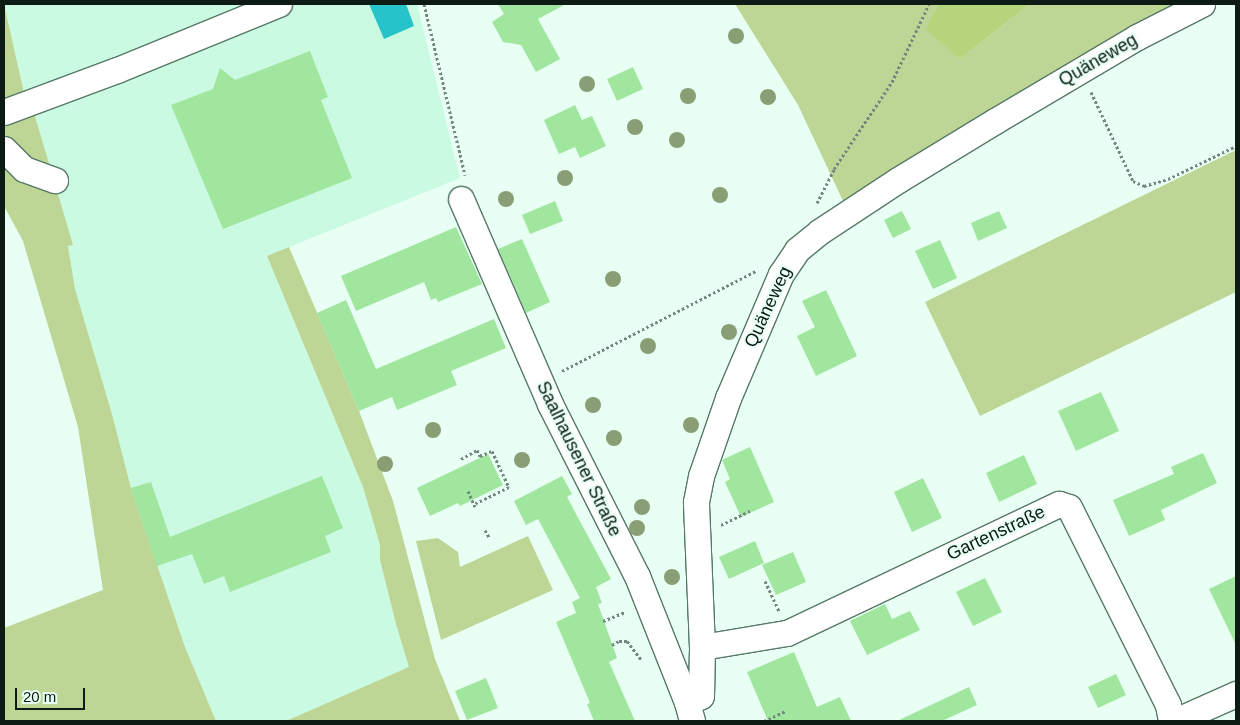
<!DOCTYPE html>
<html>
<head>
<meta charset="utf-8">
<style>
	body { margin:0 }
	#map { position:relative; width:1240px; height:725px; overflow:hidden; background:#e8fff3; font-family:Arial,sans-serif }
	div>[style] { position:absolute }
	.built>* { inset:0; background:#cbfae2 }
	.green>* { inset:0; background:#bdd595 }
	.forest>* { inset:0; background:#b5d47b }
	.water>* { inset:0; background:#27c3ca }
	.building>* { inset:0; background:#a1e69e }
	.path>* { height:3px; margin-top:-1.5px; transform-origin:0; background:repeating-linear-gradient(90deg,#74867d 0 2.5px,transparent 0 5px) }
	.roads { filter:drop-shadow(1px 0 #567967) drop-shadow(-1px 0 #567967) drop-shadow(0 1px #567967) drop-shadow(0 -1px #567967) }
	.minor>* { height:25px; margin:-12.5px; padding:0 12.5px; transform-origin:12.5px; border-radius:12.5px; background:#fff }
	.trees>* { width:16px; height:16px; margin:-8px; border-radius:50%; background:#899e74 }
	span { translate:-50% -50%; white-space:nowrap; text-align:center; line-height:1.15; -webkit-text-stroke:4.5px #e8fff3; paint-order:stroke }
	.street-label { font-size:18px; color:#0d1b14 }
	.frame { position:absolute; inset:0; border:5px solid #0d1b14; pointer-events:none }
	.scale { position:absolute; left:15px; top:688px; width:70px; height:22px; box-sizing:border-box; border:2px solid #0d1b14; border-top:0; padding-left:6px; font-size:15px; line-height:18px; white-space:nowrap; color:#0d1b14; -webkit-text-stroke:4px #e8fff3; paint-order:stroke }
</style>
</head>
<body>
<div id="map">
	<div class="built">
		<i style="clip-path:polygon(4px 4px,417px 4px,460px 178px,267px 256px,363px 487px,380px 545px,380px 560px,396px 624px,410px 667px,286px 721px,216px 721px,185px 647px,131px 488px,112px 414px,75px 289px,68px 246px,72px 244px,35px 116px,24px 93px)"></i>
	</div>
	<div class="green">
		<i style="clip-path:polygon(4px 4px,24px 93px,35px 116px,73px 245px,68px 246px,75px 289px,112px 414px,131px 488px,185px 647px,216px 721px,4px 721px,4px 628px,103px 590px,78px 427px,23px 241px,4px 206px)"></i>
		<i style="clip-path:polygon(735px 4px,938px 4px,927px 30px,960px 59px,1030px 4px,1184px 4px,844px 203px,798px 105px)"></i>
		<i style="clip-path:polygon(1236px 150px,1236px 292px,980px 416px,925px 302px)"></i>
		<i style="clip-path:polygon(289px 247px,359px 411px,393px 501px,435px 659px,460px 721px,286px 721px,409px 667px,396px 624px,380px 560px,380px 545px,363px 487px,267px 256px)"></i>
		<i style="clip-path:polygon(528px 536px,553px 590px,441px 640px,416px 541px,438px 538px,458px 552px,460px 567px)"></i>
	</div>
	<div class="forest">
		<i style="clip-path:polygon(938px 4px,1030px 4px,960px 59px,926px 30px)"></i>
	</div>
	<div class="water">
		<i style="clip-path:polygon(369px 4px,406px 4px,414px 26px,384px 39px)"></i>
	</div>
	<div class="building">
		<i style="clip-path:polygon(498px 4px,566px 4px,538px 19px,560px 59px,536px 72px,521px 45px,503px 42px,492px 22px,504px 14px)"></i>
		<i style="clip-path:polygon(310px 51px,328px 97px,321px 100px,352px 178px,223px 229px,171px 105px,213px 89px,220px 68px,235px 80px)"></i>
		<i style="clip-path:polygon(633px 67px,643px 89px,617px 101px,607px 79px)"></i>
		<i style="clip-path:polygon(575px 105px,582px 120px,592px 116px,606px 146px,580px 158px,575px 147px,559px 154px,544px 120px)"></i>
		<i style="clip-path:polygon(555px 201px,563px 221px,530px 234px,522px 215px)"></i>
		<i style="clip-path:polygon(902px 211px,911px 229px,893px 238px,884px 220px)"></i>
		<i style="clip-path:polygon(999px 211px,1007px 228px,978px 241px,971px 223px)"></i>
		<i style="clip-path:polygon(456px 227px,482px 284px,438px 302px,436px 298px,431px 300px,424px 282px,356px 311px,341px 276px)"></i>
		<i style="clip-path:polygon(522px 239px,550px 302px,526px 313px,498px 249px)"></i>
		<i style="clip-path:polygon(940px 240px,957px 278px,933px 289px,915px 251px)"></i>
		<i style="clip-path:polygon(826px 290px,857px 356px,816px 376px,797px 336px,815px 327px,802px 301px)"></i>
		<i style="clip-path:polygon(346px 300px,376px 369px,494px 319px,506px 348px,451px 371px,457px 385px,397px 410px,392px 397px,359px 411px,317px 313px)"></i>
		<i style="clip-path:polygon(1101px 392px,1119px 431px,1076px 451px,1058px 411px)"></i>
		<i style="clip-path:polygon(750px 447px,774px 502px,741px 517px,725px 482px,730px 479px,722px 460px)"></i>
		<i style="clip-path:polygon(1203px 453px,1217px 483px,1161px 510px,1165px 520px,1129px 536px,1113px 500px,1174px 474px,1171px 467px)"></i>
		<i style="clip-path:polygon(488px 454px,503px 485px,460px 506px,458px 503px,430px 516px,417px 488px)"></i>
		<i style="clip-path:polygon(1024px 455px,1037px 484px,999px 502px,986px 473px)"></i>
		<i style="clip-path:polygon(322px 476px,343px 528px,325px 536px,331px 552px,230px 592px,224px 576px,204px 584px,192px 554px,157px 566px,131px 488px,151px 482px,170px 537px)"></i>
		<i style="clip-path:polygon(562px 476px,572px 494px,567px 497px,611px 579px,596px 587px,602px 603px,598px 604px,617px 658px,609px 662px,635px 721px,594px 721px,587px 704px,590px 703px,556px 622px,576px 613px,572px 602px,580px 598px,538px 519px,526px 525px,514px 501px)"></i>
		<i style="clip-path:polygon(923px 478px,942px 518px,912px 532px,894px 492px)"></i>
		<i style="clip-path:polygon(755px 541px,764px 563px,729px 579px,719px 557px)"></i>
		<i style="clip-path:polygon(793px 552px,806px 582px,776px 595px,762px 565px)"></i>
		<i style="clip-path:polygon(1236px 576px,1236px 645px,1209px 589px)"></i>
		<i style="clip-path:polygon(985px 578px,1002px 612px,973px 626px,956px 592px)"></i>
		<i style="clip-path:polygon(885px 604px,892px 619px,910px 611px,920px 630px,867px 655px,850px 621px)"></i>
		<i style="clip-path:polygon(794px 652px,817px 707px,840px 697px,851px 721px,768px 721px,747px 672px)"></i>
		<i style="clip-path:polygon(1116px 674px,1126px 695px,1098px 708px,1088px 687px)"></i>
		<i style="clip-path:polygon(486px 678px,498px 708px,467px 720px,455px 691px)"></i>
		<i style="clip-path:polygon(969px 687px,977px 705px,942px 721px,897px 721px)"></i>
	</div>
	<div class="path">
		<i style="left:424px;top:4px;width:176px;rotate:76.5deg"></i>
		<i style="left:1091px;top:92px;width:98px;rotate:64.7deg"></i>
		<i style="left:1133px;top:181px;width:12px;rotate:24deg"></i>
		<i style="left:1144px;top:186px;width:25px;rotate:-16deg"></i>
		<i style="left:1168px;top:179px;width:76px;rotate:-25.9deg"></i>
		<i style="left:817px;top:203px;width:38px;rotate:-63deg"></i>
		<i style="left:834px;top:169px;width:105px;rotate:-56.3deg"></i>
		<i style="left:892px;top:82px;width:86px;rotate:-64.6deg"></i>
		<i style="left:562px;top:371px;width:218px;rotate:-27.3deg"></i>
		<i style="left:461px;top:459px;width:18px;rotate:-29deg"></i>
		<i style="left:477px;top:450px;width:7px;rotate:63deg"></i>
		<i style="left:480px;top:456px;width:13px;rotate:-23deg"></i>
		<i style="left:492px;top:451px;width:40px;rotate:65deg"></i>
		<i style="left:509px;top:487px;width:39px;rotate:154deg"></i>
		<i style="left:468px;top:491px;width:17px;rotate:66deg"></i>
		<i style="left:721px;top:525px;width:32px;rotate:-26deg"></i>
		<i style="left:485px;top:530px;width:8px;rotate:60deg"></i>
		<i style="left:765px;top:581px;width:33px;rotate:65deg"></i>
		<i style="left:603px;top:621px;width:24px;rotate:-22deg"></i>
		<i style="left:612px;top:645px;width:8px;rotate:-30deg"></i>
		<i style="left:619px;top:641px;width:8px"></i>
		<i style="left:627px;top:641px;width:25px;rotate:53deg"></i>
		<i style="left:764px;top:721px;width:23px;rotate:-25deg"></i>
	</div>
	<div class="roads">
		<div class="minor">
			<i style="left:4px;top:112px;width:121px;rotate:-20.4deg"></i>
			<i style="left:117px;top:70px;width:175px;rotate:-22.2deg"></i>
			<i style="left:4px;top:149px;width:28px;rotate:45deg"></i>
			<i style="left:24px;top:169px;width:33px;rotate:20deg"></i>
			<i style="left:461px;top:199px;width:223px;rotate:66.5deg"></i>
			<i style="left:550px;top:404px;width:193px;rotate:63.2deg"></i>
			<i style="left:637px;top:576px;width:136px;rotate:68.4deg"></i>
			<i style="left:687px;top:702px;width:20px;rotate:75deg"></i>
			<i style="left:702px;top:647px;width:86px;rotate:-9.4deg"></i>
			<i style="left:787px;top:633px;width:301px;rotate:-25.4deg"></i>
			<i style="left:1059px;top:504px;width:10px;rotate:17deg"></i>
			<i style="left:1069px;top:507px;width:221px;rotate:63.4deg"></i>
			<i style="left:1168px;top:705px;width:16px;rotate:79deg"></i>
			<i style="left:687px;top:702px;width:15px;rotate:-23deg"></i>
			<i style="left:701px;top:696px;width:49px;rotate:-88.8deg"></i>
			<i style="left:702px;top:647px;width:145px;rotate:-92.4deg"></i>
			<i style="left:696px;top:502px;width:26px;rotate:-79deg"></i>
			<i style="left:701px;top:476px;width:83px;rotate:-70.9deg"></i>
			<i style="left:728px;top:398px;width:135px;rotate:-66.9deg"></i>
			<i style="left:781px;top:274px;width:29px;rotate:-56deg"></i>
			<i style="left:797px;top:250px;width:28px;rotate:-39deg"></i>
			<i style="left:819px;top:232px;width:95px;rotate:-33.4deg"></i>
			<i style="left:898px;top:180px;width:114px;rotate:-31.3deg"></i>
			<i style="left:995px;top:121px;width:165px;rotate:-30.6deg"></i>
			<i style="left:1137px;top:37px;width:73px;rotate:-26.9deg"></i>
			<i style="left:1175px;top:721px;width:67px;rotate:-23.9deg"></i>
		</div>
	</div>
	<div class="trees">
		<i style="left:736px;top:36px"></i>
		<i style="left:587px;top:84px"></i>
		<i style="left:688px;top:96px"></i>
		<i style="left:768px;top:97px"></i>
		<i style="left:635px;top:127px"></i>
		<i style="left:677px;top:140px"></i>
		<i style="left:565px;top:178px"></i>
		<i style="left:720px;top:195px"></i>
		<i style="left:506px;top:199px"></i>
		<i style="left:613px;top:279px"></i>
		<i style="left:729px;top:332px"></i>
		<i style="left:648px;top:346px"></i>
		<i style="left:593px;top:405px"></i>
		<i style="left:691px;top:425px"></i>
		<i style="left:433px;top:430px"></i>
		<i style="left:614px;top:438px"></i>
		<i style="left:522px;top:460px"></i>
		<i style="left:385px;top:464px"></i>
		<i style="left:642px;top:507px"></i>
		<i style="left:637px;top:528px"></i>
		<i style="left:672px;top:577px"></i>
	</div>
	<div class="street-label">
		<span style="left:1098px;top:60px;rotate:-30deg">Quäneweg</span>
		<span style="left:768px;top:307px;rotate:-65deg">Quäneweg</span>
		<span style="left:579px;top:459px;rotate:64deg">Saalhausener Straße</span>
		<span style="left:996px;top:533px;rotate:-25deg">Gartenstraße</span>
	</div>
	<div class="frame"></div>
	<div class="scale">20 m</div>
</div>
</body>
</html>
